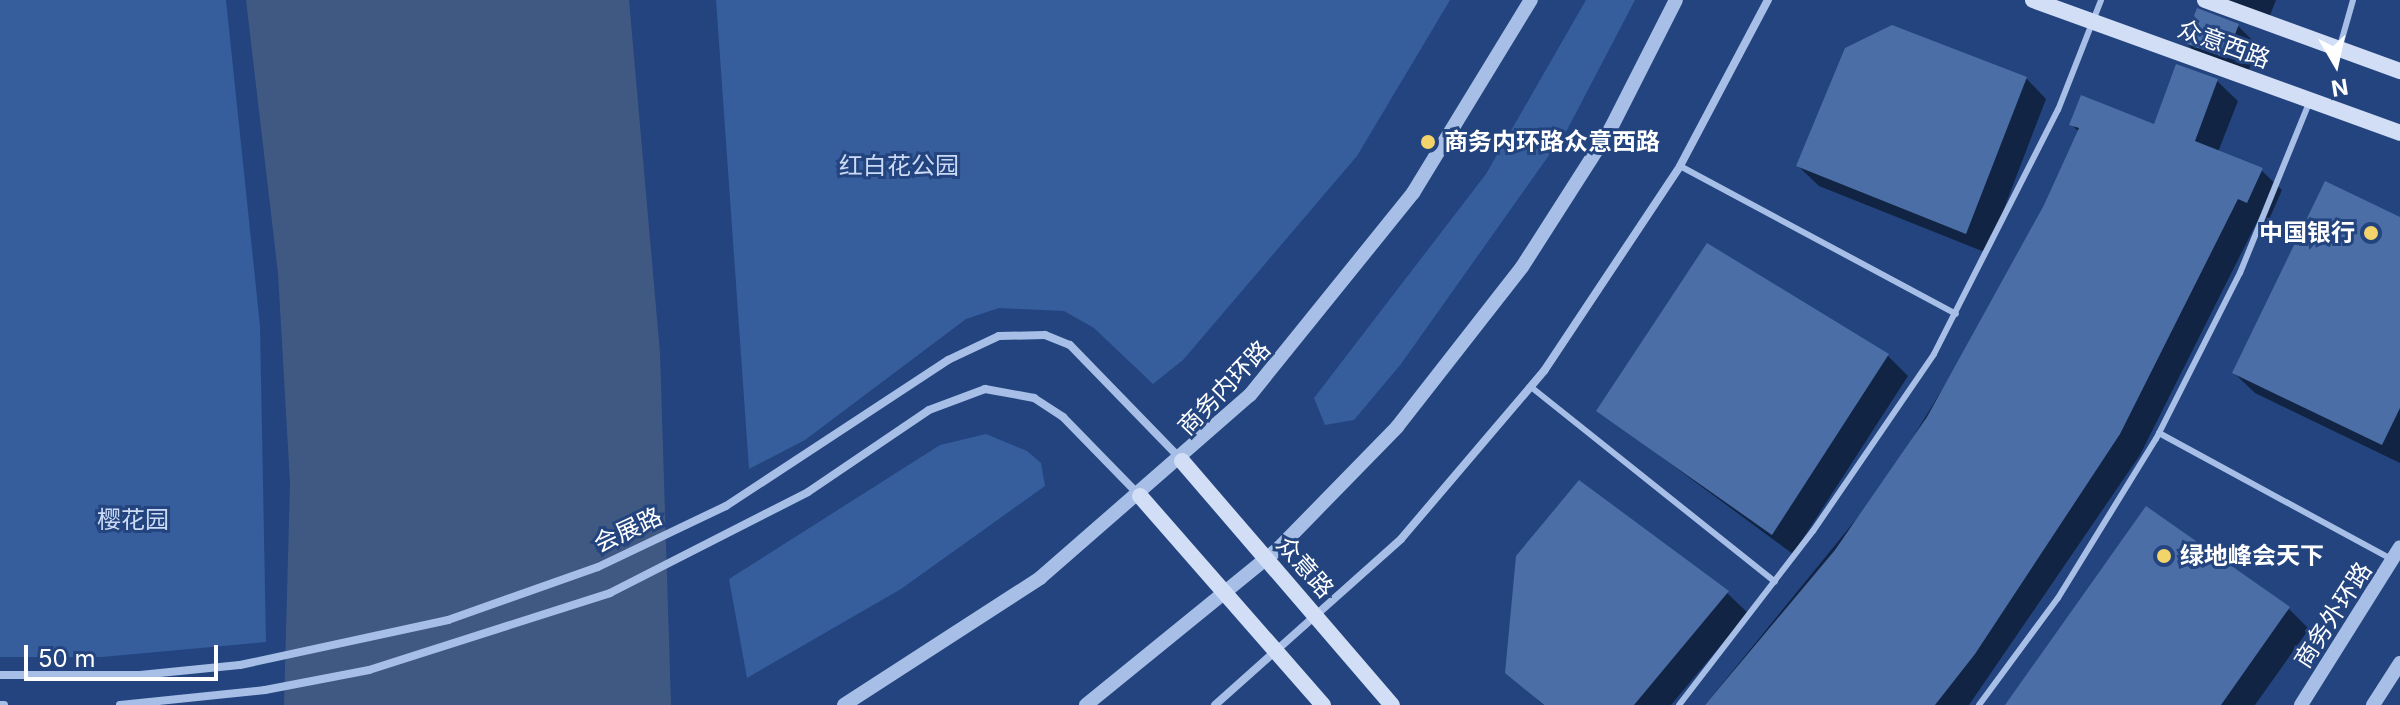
<!DOCTYPE html>
<html>
<head>
<meta charset="utf-8">
<style>
	body { margin:0 }
	#map { position:relative; width:2400px; height:705px; overflow:hidden; background:#23447e; font-family:Inter,"Noto Sans SC",sans-serif }
	div>[style] { position:absolute }
	.green>* { inset:0; background:#365d9c }
	.water>* { inset:0; background:#405983 }
	.shadow>* { inset:0; background:#0007 }
	.building>* { inset:0; background:#4b6ea7 }
	.service>* { height:6px; margin:-3px; padding:0 3px; transform-origin:3px; border-radius:3px; background:#a7bfe6 }
	.minor>* { height:8px; margin:-4px; padding:0 4px; transform-origin:4px; border-radius:4px; background:#a7bfe6 }
	.tertiary>* { height:14px; margin:-7px; padding:0 7px; transform-origin:7px; border-radius:7px; background:#a7bfe6 }
	.secondary>* { height:16px; margin:-8px; padding:0 8px; transform-origin:8px; border-radius:8px; background:#d1def5 }
	.dots>* { width:22px; height:22px; translate:-50% -50%; box-sizing:border-box; border:4px solid #23447e; border-radius:50% }
	span { translate:-50% -50%; white-space:nowrap; text-align:center; line-height:1.15; -webkit-text-stroke:6px #23447e; paint-order:stroke }
	.street-label { font-size:24px; color:#fff }
	.poi-label { font-size:24px; color:#fff; font-weight:700 }
	.left { translate:0 -50%; text-align:left }
	.right { translate:-100% -50%; text-align:right }
	.park-label { font-size:24px; color:#cbdbf5 }
	.north { position:absolute; left:2296px; top:24px; width:80px; height:80px; -webkit-text-stroke:6px #23447e; paint-order:stroke; rotate:171deg; font-size:22px; font-weight:700; line-height:32px; text-align:center; color:#fff }
	.north::after { content:''; display:block; margin:auto; width:28px; height:36px; background:#fff; clip-path:polygon(50% 0,100% 100%,50% 72%,0 100%) }
	.scale { position:absolute; left:24px; top:645px; width:194px; height:36px; box-sizing:border-box; border:4px solid #fff; border-top:0; padding-left:10px; font-size:24px; line-height:28px; white-space:nowrap; color:#fff; -webkit-text-stroke:6px #23447e; paint-order:stroke }
</style>
</head>
<body>
<div id="map">
	<div class="green">
		<i style="clip-path:polygon(0 0,226px 0,260px 326px,266px 642px,102px 657px,0 657px)"></i>
		<i style="clip-path:polygon(716px 0,1450px 0,1357px 156px,1183px 360px,1153px 384px,1094px 328px,1064px 311px,999px 308px,966px 319px,805px 440px,749px 469px)"></i>
		<i style="clip-path:polygon(1586px 0,1635px 0,1567px 130px,1401px 364px,1354px 420px,1325px 425px,1314px 398px,1486px 174px)"></i>
		<i style="clip-path:polygon(986px 434px,1027px 451px,1041px 463px,1045px 486px,901px 589px,747px 678px,729px 579px,940px 445px)"></i>
	</div>
	<div class="water">
		<i style="clip-path:polygon(246px 0,629px 0,660px 353px,671px 705px,284px 705px,290px 483px,278px 273px)"></i>
	</div>
	<div class="shadow">
		<i style="clip-path:polygon(2218px 0,2276px 0,2267px 23px)"></i>
		<i style="clip-path:polygon(2238px 26px,2258px 46px,2246px 77px,2207px 63px,2186px 43px)"></i>
		<i style="clip-path:polygon(2026px 78px,2046px 99px,1987px 253px,1819px 186px,1798px 166px)"></i>
		<i style="clip-path:polygon(2217px 81px,2238px 101px,2218px 152px,2261px 170px,2282px 190px,2268px 222px,2259px 218px,2140px 455px,1969px 705px,1705px 705px,1884px 485px,2010px 278px,2079px 132px,2071px 124px,2155px 127px)"></i>
		<i style="clip-path:polygon(2400px 219px,2400px 463px,2255px 393px,2234px 373px)"></i>
		<i style="clip-path:polygon(1708px 246px,1888px 356px,1908px 376px,1793px 554px,1599px 411px)"></i>
		<i style="clip-path:polygon(1727px 593px,1748px 613px,1671px 705px,1543px 705px,1507px 672px)"></i>
		<i style="clip-path:polygon(2289px 609px,2309px 629px,2255px 705px,2007px 705px)"></i>
	</div>
	<div class="building">
		<i style="clip-path:polygon(2197px 8px,2239px 24px,2226px 58px,2184px 43px)"></i>
		<i style="clip-path:polygon(1892px 25px,2027px 77px,1966px 234px,1796px 166px,1845px 48px)"></i>
		<i style="clip-path:polygon(2176px 64px,2218px 79px,2195px 141px,2263px 168px,2247px 203px,2238px 199px,2120px 434px,1975px 654px,1935px 705px,1705px 705px,1835px 550px,1927px 417px,2044px 205px,2079px 128px,2069px 125px,2081px 95px,2154px 124px)"></i>
		<i style="clip-path:polygon(2325px 181px,2400px 217px,2400px 408px,2382px 445px,2232px 373px)"></i>
		<i style="clip-path:polygon(1707px 243px,1889px 354px,1772px 535px,1596px 411px)"></i>
		<i style="clip-path:polygon(1579px 480px,1729px 591px,1634px 705px,1544px 705px,1505px 673px,1516px 556px)"></i>
		<i style="clip-path:polygon(2146px 506px,2290px 607px,2221px 705px,2005px 705px)"></i>
	</div>
	<div class="service">
		<i style="left:2340px;top:46px;width:48px;rotate:-74.2deg"></i>
		<i style="left:1680px;top:166px;width:313px;rotate:28.2deg"></i>
		<i style="left:1531px;top:387px;width:312px;rotate:38.6deg"></i>
		<i style="left:2159px;top:433px;width:264px;rotate:28.5deg"></i>
		<i style="left:1679px;top:705px;width:220px;rotate:-52.4deg"></i>
		<i style="left:1813px;top:531px;width:214px;rotate:-55.6deg"></i>
		<i style="left:1934px;top:354px;width:274px;rotate:-63.1deg"></i>
		<i style="left:2058px;top:110px;width:118px;rotate:-68.6deg"></i>
		<i style="left:1979px;top:705px;width:133px;rotate:-53.6deg"></i>
		<i style="left:2058px;top:598px;width:187px;rotate:-58.4deg"></i>
		<i style="left:2156px;top:439px;width:186px;rotate:-63.2deg"></i>
		<i style="left:2240px;top:273px;width:186px;rotate:-67.9deg"></i>
	</div>
	<div class="minor">
		<i style="left:0;top:675px;width:140px"></i>
		<i style="left:140px;top:675px;width:100px;rotate:-5.7deg"></i>
		<i style="left:240px;top:665px;width:213px;rotate:-12.2deg"></i>
		<i style="left:448px;top:620px;width:159px;rotate:-19.5deg"></i>
		<i style="left:598px;top:567px;width:142px;rotate:-25.5deg"></i>
		<i style="left:726px;top:506px;width:266px;rotate:-33.3deg"></i>
		<i style="left:948px;top:360px;width:56px;rotate:-25.2deg"></i>
		<i style="left:999px;top:336px;width:46px;rotate:-1.2deg"></i>
		<i style="left:1045px;top:335px;width:27px;rotate:22deg"></i>
		<i style="left:1070px;top:345px;width:161px;rotate:45.8deg"></i>
		<i style="left:0;top:705px;width:4px"></i>
		<i style="left:120px;top:705px;width:146px;rotate:-5.9deg"></i>
		<i style="left:265px;top:690px;width:106px;rotate:-10.9deg"></i>
		<i style="left:369px;top:670px;width:253px;rotate:-17.7deg"></i>
		<i style="left:610px;top:593px;width:222px;rotate:-27deg"></i>
		<i style="left:808px;top:492px;width:146px;rotate:-34.1deg"></i>
		<i style="left:929px;top:410px;width:60px;rotate:-20.6deg"></i>
		<i style="left:985px;top:389px;width:50px;rotate:10.4deg"></i>
		<i style="left:1034px;top:398px;width:35px;rotate:33deg"></i>
		<i style="left:1063px;top:417px;width:110px;rotate:45.7deg"></i>
		<i style="left:1215px;top:705px;width:249px;rotate:-41.7deg"></i>
		<i style="left:1401px;top:539px;width:221px;rotate:-49.6deg"></i>
		<i style="left:1544px;top:371px;width:246px;rotate:-56.4deg"></i>
		<i style="left:1680px;top:166px;width:188px;rotate:-62.1deg"></i>
	</div>
	<div class="tertiary">
		<i style="left:844px;top:705px;width:234px;rotate:-32.9deg"></i>
		<i style="left:1040px;top:578px;width:279px;rotate:-41.1deg"></i>
		<i style="left:1250px;top:395px;width:260px;rotate:-51.1deg"></i>
		<i style="left:1413px;top:193px;width:226px;rotate:-58.6deg"></i>
		<i style="left:1086px;top:705px;width:249px;rotate:-39.1deg"></i>
		<i style="left:1279px;top:548px;width:169px;rotate:-45.7deg"></i>
		<i style="left:1397px;top:427px;width:203px;rotate:-52deg"></i>
		<i style="left:1522px;top:267px;width:167px;rotate:-57.4deg"></i>
		<i style="left:1612px;top:126px;width:141px;rotate:-63.1deg"></i>
		<i style="left:2301px;top:705px;width:186px;rotate:-57.9deg"></i>
		<i style="left:2373px;top:705px;width:50px;rotate:-57.3deg"></i>
	</div>
	<div class="secondary">
		<i style="left:2033px;top:0;width:390px;rotate:19.9deg"></i>
		<i style="left:2205px;top:0;width:208px;rotate:20deg"></i>
		<i style="left:1182px;top:461px;width:322px;rotate:49.3deg"></i>
		<i style="left:1140px;top:496px;width:278px;rotate:48.8deg"></i>
	</div>
	<div class="dots">
		<i style="left:1428px;top:142px;background:#f2d46a"></i>
		<i style="left:2371px;top:233px;background:#f2d46a"></i>
		<i style="left:2164px;top:556px;background:#f2d46a"></i>
	</div>
	<div class="street-label">
		<span style="left:2224px;top:44px;rotate:20deg">众意西路</span>
		<span style="left:1224px;top:388px;rotate:-46deg">商务内环路</span>
		<span style="left:628px;top:530px;rotate:-25deg">会展路</span>
		<span style="left:1305px;top:567px;rotate:49deg">众意路</span>
		<span style="left:2333px;top:615px;rotate:-57deg">商务外环路</span>
	</div>
	<div class="poi-label">
		<span class="left" style="left:1444px;top:142px">商务内环路众意西路</span>
		<span class="right" style="left:2355px;top:233px">中国银行</span>
		<span class="left" style="left:2180px;top:556px">绿地峰会天下</span>
	</div>
	<div class="park-label">
		<span style="left:899px;top:166px">红白花公园</span>
		<span style="left:133px;top:520px">樱花园</span>
	</div>
	<div class="north">N</div>
	<div class="scale">50 m</div>
</div>
</body>
</html>
